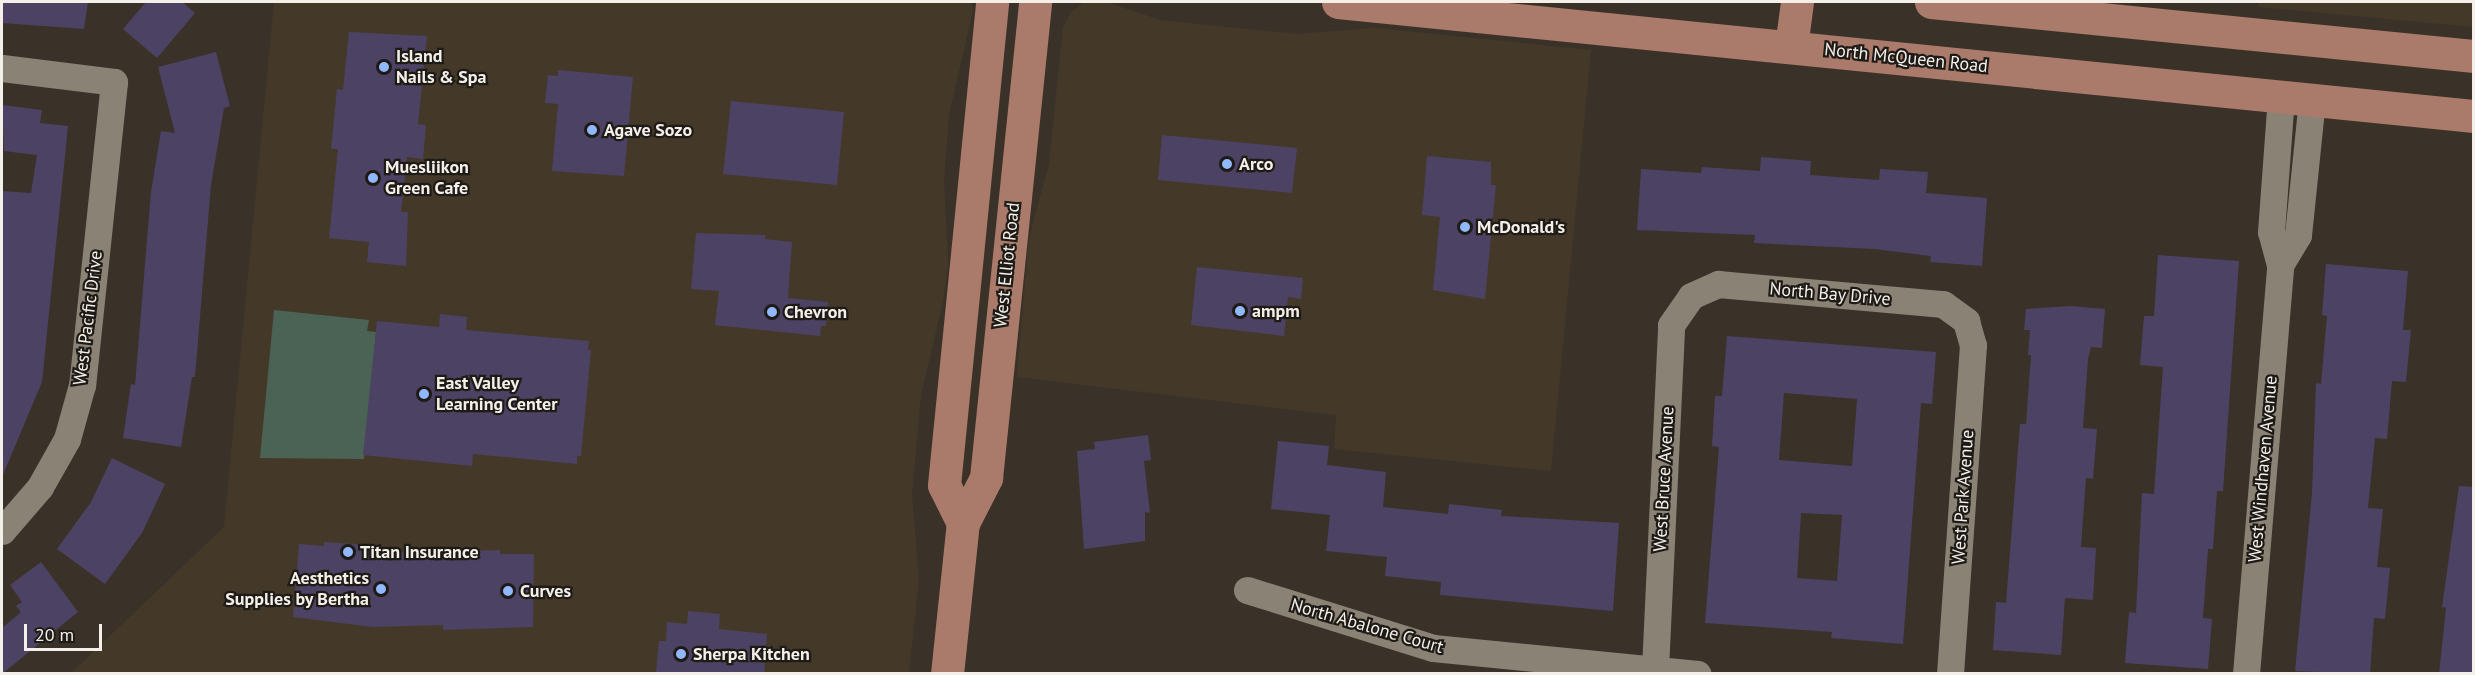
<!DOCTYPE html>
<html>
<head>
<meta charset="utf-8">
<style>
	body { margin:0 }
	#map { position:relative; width:2475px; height:675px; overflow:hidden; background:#3a3228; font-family:"PT Sans",sans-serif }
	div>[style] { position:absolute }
	.built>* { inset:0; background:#443929 }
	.green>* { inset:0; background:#4b6355 }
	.building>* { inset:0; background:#4c4264 }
	.street>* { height:27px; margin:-13.5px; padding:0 13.5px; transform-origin:13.5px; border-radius:13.5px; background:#8b8276 }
	.secondary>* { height:33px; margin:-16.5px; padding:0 16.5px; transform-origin:16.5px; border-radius:16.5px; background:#aa7a6a }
	.dots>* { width:16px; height:16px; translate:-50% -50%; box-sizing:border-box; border:3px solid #1e1a16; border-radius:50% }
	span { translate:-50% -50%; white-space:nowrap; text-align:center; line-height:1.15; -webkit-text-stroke:4.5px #1e1a16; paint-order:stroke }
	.poi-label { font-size:18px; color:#f4efe9; font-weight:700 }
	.left { translate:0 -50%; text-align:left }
	.right { translate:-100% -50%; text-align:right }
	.street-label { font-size:18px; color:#f4efe9 }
	.frame { position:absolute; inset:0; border:3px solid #f4efe9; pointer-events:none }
	.scale { position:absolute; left:24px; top:624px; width:78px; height:27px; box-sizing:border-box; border:3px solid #f4efe9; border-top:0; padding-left:8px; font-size:18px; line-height:21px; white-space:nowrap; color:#f4efe9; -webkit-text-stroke:4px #1e1a16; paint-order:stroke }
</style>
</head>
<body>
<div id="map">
	<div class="built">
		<i style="clip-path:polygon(274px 2px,971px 2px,973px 10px,949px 115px,944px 179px,948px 263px,943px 302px,921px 395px,912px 494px,919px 578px,909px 673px,70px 674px,224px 527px)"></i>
		<i style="clip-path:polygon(1084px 2px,1106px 2px,1160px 20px,1296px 34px,1376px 28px,1591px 50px,1551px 471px,1334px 449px,1336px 415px,1017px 377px,1029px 238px,1049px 164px,1063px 27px,1071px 12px)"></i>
		<i style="clip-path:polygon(2259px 2px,2473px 2px,2473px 27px,2258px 7px)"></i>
	</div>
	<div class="green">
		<i style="clip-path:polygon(274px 310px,369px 320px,367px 331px,376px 332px,364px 459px,260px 458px)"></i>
	</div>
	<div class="building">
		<i style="clip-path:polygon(2px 2px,88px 2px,84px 29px,2px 23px)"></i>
		<i style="clip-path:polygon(146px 2px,182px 2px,195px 13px,157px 58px,123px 29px)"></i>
		<i style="clip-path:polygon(349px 32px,427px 36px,418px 124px,426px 125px,423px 159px,407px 157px,401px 212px,408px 212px,406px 266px,367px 262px,369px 242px,329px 238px,338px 149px,331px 149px,337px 89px,343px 90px)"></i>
		<i style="clip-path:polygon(216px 52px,230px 106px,224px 108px,211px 185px,195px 377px,192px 377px,181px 447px,123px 438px,131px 384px,135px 385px,151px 192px,161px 131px,175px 133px,158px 67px)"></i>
		<i style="clip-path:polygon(558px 70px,633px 77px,624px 176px,552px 171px,558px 104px,545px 103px,548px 75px,558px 76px)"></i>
		<i style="clip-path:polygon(731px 101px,844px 112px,837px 185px,723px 174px)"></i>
		<i style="clip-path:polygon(2px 105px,42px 110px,40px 123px,68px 126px,42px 382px,2px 477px,2px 191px,31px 193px,37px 155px,4px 151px)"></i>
		<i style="clip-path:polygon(1162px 135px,1297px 148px,1292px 193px,1158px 180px)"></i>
		<i style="clip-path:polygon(1427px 156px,1491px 162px,1491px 185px,1496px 185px,1485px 299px,1433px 290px,1440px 217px,1422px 215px)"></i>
		<i style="clip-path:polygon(1761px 157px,1811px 161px,1810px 175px,1879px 180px,1880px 169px,1928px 172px,1926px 193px,1987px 198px,1982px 266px,1930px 262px,1931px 256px,1874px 249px,1754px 243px,1755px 235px,1637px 230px,1641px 169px,1701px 173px,1702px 167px,1760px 171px)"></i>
		<i style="clip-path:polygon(696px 233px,765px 235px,765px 239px,792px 242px,788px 298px,828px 302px,826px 326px,821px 326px,820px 336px,715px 325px,719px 291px,691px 289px)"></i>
		<i style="clip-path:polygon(2158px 255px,2239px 261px,2223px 491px,2217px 491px,2213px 549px,2208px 549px,2203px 618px,2212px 619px,2208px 669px,2125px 663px,2129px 612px,2136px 613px,2142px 493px,2154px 494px,2163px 367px,2140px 365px,2144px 316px,2154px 316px)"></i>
		<i style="clip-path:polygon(2326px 264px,2408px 271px,2403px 330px,2411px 330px,2406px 382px,2392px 381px,2387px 439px,2375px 438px,2368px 508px,2383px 509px,2377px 567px,2390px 568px,2385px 619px,2374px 618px,2370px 674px,2295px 671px,2312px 493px,2316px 383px,2321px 384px,2327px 316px,2322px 315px)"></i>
		<i style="clip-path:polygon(1197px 267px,1303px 278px,1301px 299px,1288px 297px,1284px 336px,1191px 325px)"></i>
		<i style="clip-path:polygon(2071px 306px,2105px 309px,2102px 348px,2091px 347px,2088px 359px,2083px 428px,2097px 429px,2093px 479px,2086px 478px,2081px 547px,2096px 548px,2093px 600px,2065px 598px,2061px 655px,1993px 650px,1996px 602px,2006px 603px,2020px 424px,2026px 424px,2031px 355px,2028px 355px,2030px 330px,2024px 330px,2026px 309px)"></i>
		<i style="clip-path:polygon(440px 314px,467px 317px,466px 330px,589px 341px,588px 350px,591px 350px,581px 456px,577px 456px,577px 464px,473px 454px,472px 466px,363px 455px,377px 321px,439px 327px)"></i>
		<i style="clip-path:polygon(evenodd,1727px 336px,1936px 352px,1932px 404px,1921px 403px,1903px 644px,1831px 638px,1832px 632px,1705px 623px,1719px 447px,1712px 446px,1715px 396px,1722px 396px,1727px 336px,1784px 393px,1857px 399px,1852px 466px,1779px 460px,1784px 393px,1727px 336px,1801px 513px,1842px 515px,1837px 581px,1797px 578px,1801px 513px)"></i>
		<i style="clip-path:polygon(1148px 435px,1151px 460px,1144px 461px,1150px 513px,1145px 512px,1145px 541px,1084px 549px,1077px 451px,1095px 449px,1094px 442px)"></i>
		<i style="clip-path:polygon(1278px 441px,1329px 446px,1327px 465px,1386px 472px,1383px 507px,1448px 514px,1449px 504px,1502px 510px,1501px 516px,1619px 523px,1613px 611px,1440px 595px,1441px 582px,1385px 576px,1387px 557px,1326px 551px,1330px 515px,1271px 509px)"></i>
		<i style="clip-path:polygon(112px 458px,165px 484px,142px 533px,105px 584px,57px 549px,91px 502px)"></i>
		<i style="clip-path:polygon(2459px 486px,2474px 487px,2474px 674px,2439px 674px,2446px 608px,2442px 607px)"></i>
		<i style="clip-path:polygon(324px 542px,380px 546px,380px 550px,412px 553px,500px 550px,500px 554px,534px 554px,533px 627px,443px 630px,443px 625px,373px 627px,293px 617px,299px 544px,324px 546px)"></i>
		<i style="clip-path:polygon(41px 562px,78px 612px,2px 674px,2px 628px,21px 612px,16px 606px,22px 602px,10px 585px)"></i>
		<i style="clip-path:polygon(688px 611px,720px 614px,719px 629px,767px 634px,764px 674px,656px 672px,659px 641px,666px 641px,667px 622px,687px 624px)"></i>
	</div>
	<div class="street">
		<i style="left:2px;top:68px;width:113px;rotate:7.1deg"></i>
		<i style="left:114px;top:82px;width:305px;rotate:96deg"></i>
		<i style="left:82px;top:385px;width:56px;rotate:105.5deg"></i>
		<i style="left:67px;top:439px;width:55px;rotate:119.4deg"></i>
		<i style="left:40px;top:487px;width:58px;rotate:130.8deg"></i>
		<i style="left:2280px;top:265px;width:35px;rotate:-59deg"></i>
		<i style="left:2298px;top:235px;width:137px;rotate:-84.1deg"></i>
		<i style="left:1247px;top:590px;width:195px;rotate:17.3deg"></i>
		<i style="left:1433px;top:648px;width:266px;rotate:5.6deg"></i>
		<i style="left:1655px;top:669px;width:344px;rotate:-87.3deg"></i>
		<i style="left:1671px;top:325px;width:35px;rotate:-55deg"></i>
		<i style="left:1691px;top:296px;width:30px;rotate:-24deg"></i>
		<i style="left:1718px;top:284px;width:226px;rotate:5.1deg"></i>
		<i style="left:1943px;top:304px;width:29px;rotate:36deg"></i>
		<i style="left:1966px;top:321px;width:25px;rotate:74deg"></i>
		<i style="left:1973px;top:345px;width:330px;rotate:94deg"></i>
		<i style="left:2246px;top:674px;width:410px;rotate:-85.2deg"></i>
		<i style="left:2280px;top:265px;width:34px;rotate:-105deg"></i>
		<i style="left:2271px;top:232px;width:136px;rotate:-85.8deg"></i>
	</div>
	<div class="secondary">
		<i style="left:1338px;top:2px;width:1142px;rotate:5.73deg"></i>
		<i style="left:1931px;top:2px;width:546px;rotate:5.68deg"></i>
		<i style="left:1791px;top:47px;width:45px;rotate:-82.4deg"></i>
		<i style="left:963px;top:523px;width:42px;rotate:-116.6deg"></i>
		<i style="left:944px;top:485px;width:485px;rotate:-84.3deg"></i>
		<i style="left:947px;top:674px;width:152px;rotate:-84deg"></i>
		<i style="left:963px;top:523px;width:51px;rotate:-62.9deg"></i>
		<i style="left:986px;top:478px;width:479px;rotate:-84.1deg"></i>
	</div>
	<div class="dots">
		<i style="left:384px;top:67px;background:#91b8fd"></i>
		<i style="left:592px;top:130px;background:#91b8fd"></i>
		<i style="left:1227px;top:164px;background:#91b8fd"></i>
		<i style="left:373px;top:178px;background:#91b8fd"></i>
		<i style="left:1465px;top:227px;background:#91b8fd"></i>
		<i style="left:1240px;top:311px;background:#91b8fd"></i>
		<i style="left:772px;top:312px;background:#91b8fd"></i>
		<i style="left:424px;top:394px;background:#91b8fd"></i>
		<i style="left:348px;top:552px;background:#91b8fd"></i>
		<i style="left:381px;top:589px;background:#91b8fd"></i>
		<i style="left:508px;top:591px;background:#91b8fd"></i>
		<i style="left:681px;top:654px;background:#91b8fd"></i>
	</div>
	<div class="poi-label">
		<span class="left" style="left:396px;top:67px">Island<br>Nails &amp; Spa</span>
		<span class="left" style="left:604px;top:130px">Agave Sozo</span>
		<span class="left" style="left:1239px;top:164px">Arco</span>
		<span class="left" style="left:385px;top:178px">Muesliikon<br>Green Cafe</span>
		<span class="left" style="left:1477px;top:227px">McDonald's</span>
		<span class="left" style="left:1252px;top:311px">ampm</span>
		<span class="left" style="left:784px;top:312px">Chevron</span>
		<span class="left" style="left:436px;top:394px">East Valley<br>Learning Center</span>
		<span class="left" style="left:360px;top:552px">Titan Insurance</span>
		<span class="right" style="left:369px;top:589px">Aesthetics<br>Supplies by Bertha</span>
		<span class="left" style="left:520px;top:591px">Curves</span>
		<span class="left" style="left:693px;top:654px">Sherpa Kitchen</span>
	</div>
	<div class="street-label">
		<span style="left:1906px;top:58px;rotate:6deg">North McQueen Road</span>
		<span style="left:1007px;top:265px;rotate:-84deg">West Elliot Road</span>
		<span style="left:1830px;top:294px;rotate:5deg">North Bay Drive</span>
		<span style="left:88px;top:318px;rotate:-83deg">West Pacific Drive</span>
		<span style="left:2263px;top:469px;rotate:-85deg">West Windhaven Avenue</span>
		<span style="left:1664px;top:479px;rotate:-87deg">West Bruce Avenue</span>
		<span style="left:1963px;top:497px;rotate:-86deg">West Park Avenue</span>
		<span style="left:1367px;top:626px;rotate:16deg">North Abalone Court</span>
	</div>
	<div class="frame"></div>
	<div class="scale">20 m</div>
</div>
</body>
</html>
